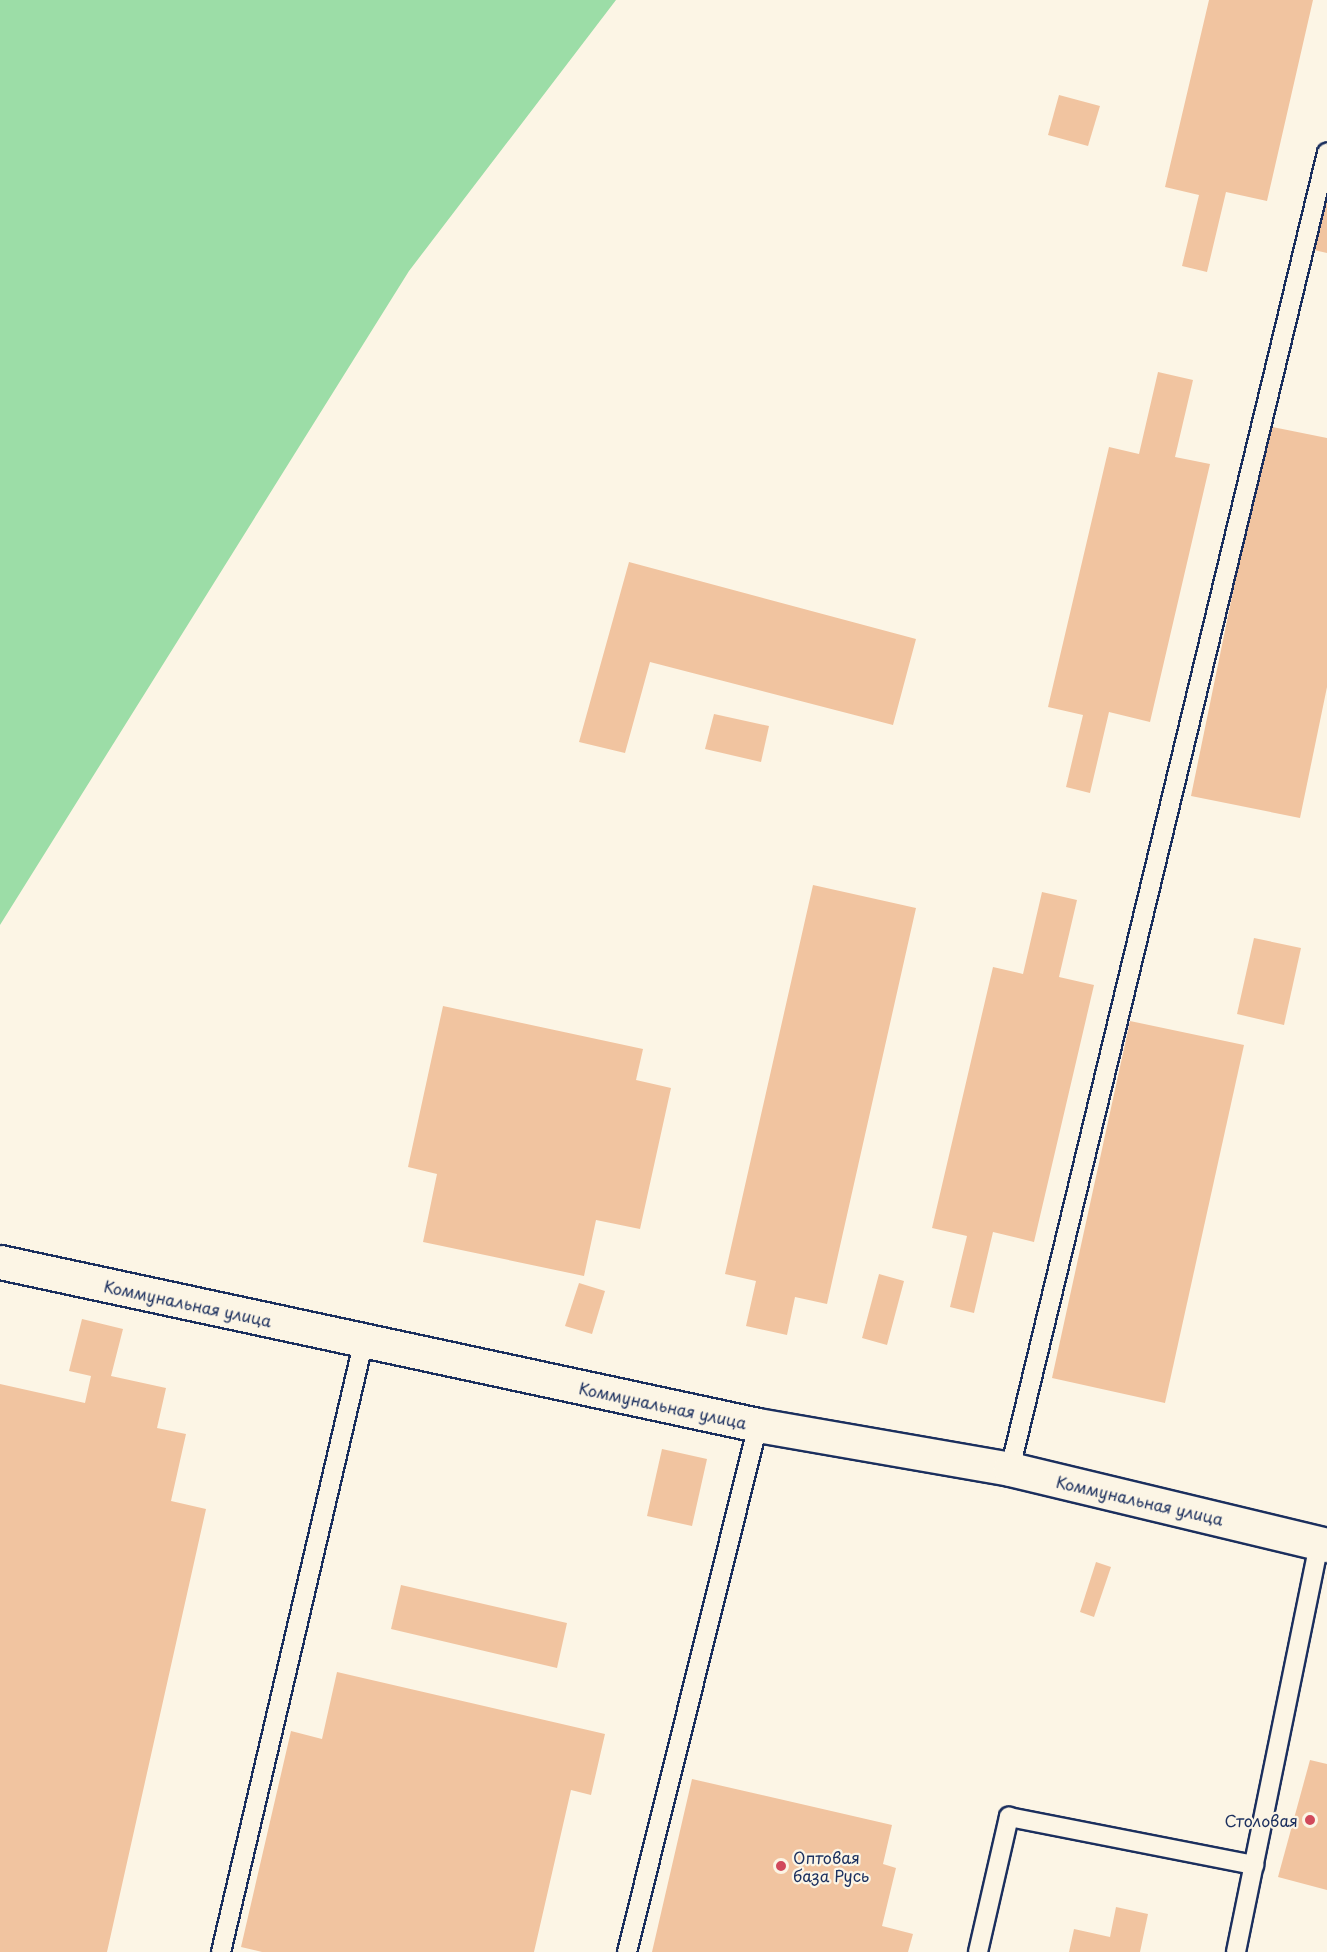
<!DOCTYPE html>
<html>
<head>
<meta charset="utf-8">
<style>
	body { margin:0 }
	#map { position:relative; width:1327px; height:1952px; overflow:hidden; background:#fcf5e5; font-family:"Playpen Sans",sans-serif }
	div>[style] { position:absolute }
	.green>* { inset:0; background:#9cdda7 }
	.building>* { inset:0; background:#f1c4a0 }
	.roads { filter:drop-shadow(2px 0 #1b2f5e) drop-shadow(-2px 0 #1b2f5e) drop-shadow(0 2px #1b2f5e) drop-shadow(0 -2px #1b2f5e) }
	.lane>* { height:18px; margin:-9px; padding:0 9px; transform-origin:9px; border-radius:9px; background:#fcf5e5 }
	.street>* { height:33px; margin:-16.5px; padding:0 16.5px; transform-origin:16.5px; border-radius:16.5px; background:#fcf5e5 }
	.dots>* { width:16px; height:16px; translate:-50% -50%; box-sizing:border-box; border:3px solid #fcf5e5; border-radius:50% }
	span { translate:-50% -50%; white-space:nowrap; text-align:center; line-height:1.15; -webkit-text-stroke:4.5px #fcf5e5; paint-order:stroke }
	.street-label { font-size:16px; color:#1b2f5e }
	.poi-label { font-size:16px; color:#1b2f5e }
	.right { translate:-100% -50%; text-align:right }
	.left { translate:0 -50%; text-align:left }
</style>
</head>
<body>
<div id="map">
	<div class="green">
		<i style="clip-path:polygon(0 0,616px 0,409px 271px,0 925px)"></i>
	</div>
	<div class="building">
		<i style="clip-path:polygon(1209px 0,1313px 0,1267px 201px,1226px 192px,1207px 272px,1182px 266px,1199px 195px,1165px 187px)"></i>
		<i style="clip-path:polygon(1059px 95px,1100px 106px,1088px 146px,1048px 135px)"></i>
		<i style="clip-path:polygon(1327px 158px,1327px 253px,1305px 248px)"></i>
		<i style="clip-path:polygon(1158px 372px,1193px 380px,1175px 457px,1210px 464px,1150px 722px,1109px 712px,1090px 793px,1066px 787px,1083px 715px,1048px 707px,1109px 447px,1139px 454px)"></i>
		<i style="clip-path:polygon(1267px 426px,1327px 438px,1327px 687px,1300px 818px,1191px 796px)"></i>
		<i style="clip-path:polygon(629px 562px,916px 639px,893px 725px,650px 662px,625px 753px,579px 742px)"></i>
		<i style="clip-path:polygon(714px 714px,769px 726px,761px 762px,705px 749px)"></i>
		<i style="clip-path:polygon(813px 885px,916px 908px,827px 1304px,795px 1297px,787px 1335px,746px 1326px,756px 1281px,725px 1274px)"></i>
		<i style="clip-path:polygon(1042px 892px,1077px 900px,1059px 977px,1094px 985px,1034px 1242px,993px 1232px,974px 1313px,950px 1307px,967px 1236px,932px 1228px,993px 967px,1023px 974px)"></i>
		<i style="clip-path:polygon(1254px 938px,1301px 948px,1284px 1025px,1237px 1014px)"></i>
		<i style="clip-path:polygon(443px 1006px,643px 1049px,636px 1080px,671px 1088px,640px 1229px,596px 1220px,584px 1276px,423px 1242px,437px 1174px,408px 1167px)"></i>
		<i style="clip-path:polygon(1130px 1021px,1244px 1045px,1165px 1403px,1052px 1378px)"></i>
		<i style="clip-path:polygon(879px 1274px,904px 1281px,887px 1345px,862px 1338px)"></i>
		<i style="clip-path:polygon(579px 1283px,605px 1291px,592px 1334px,565px 1326px)"></i>
		<i style="clip-path:polygon(82px 1319px,123px 1329px,111px 1376px,166px 1388px,157px 1428px,186px 1434px,171px 1501px,206px 1509px,107px 1952px,0 1952px,0 1384px,85px 1403px,91px 1376px,69px 1371px)"></i>
		<i style="clip-path:polygon(662px 1449px,707px 1459px,692px 1526px,647px 1516px)"></i>
		<i style="clip-path:polygon(1096px 1562px,1111px 1567px,1094px 1617px,1080px 1612px)"></i>
		<i style="clip-path:polygon(401px 1585px,567px 1623px,557px 1668px,391px 1629px)"></i>
		<i style="clip-path:polygon(337px 1672px,605px 1734px,591px 1795px,571px 1790px,534px 1952px,262px 1952px,241px 1947px,291px 1731px,322px 1739px)"></i>
		<i style="clip-path:polygon(1310px 1760px,1327px 1764px,1327px 1890px,1278px 1877px)"></i>
		<i style="clip-path:polygon(692px 1779px,892px 1825px,883px 1864px,896px 1868px,882px 1926px,913px 1934px,908px 1952px,652px 1952px)"></i>
		<i style="clip-path:polygon(1116px 1907px,1148px 1914px,1140px 1952px,1069px 1952px,1074px 1929px,1110px 1937px)"></i>
	</div>
	<div class="roads">
		<div class="lane">
			<i style="left:1010px;top:1469px;width:1354px;rotate:-76.46deg"></i>
			<i style="left:221px;top:1952px;width:628px;rotate:-76.85deg"></i>
			<i style="left:627px;top:1952px;width:543px;rotate:-76.04deg"></i>
			<i style="left:978px;top:1952px;width:139px;rotate:-77.1deg"></i>
			<i style="left:1009px;top:1817px;width:250px;rotate:11.1deg"></i>
			<i style="left:1236px;top:1952px;width:417px;rotate:-78.5deg"></i>
		</div>
		<div class="street">
			<i style="left:0;top:1262px;width:775px;rotate:12.14deg"></i>
			<i style="left:758px;top:1425px;width:256px;rotate:9.9deg"></i>
			<i style="left:1010px;top:1469px;width:326px;rotate:13.5deg"></i>
		</div>
	</div>
	<div class="dots">
		<i style="left:1310px;top:1820px;background:#d1495b"></i>
		<i style="left:781px;top:1866px;background:#d1495b"></i>
	</div>
	<div class="street-label">
		<span style="left:188px;top:1303px;rotate:12deg">Коммунальная улица</span>
		<span style="left:663px;top:1405px;rotate:12deg">Коммунальная улица</span>
		<span style="left:1140px;top:1500px;rotate:13deg">Коммунальная улица</span>
	</div>
	<div class="poi-label">
		<span class="right" style="left:1298px;top:1820px">Столовая</span>
		<span class="left" style="left:793px;top:1866px">Оптовая<br>база Русь</span>
	</div>
</div>
</body>
</html>
